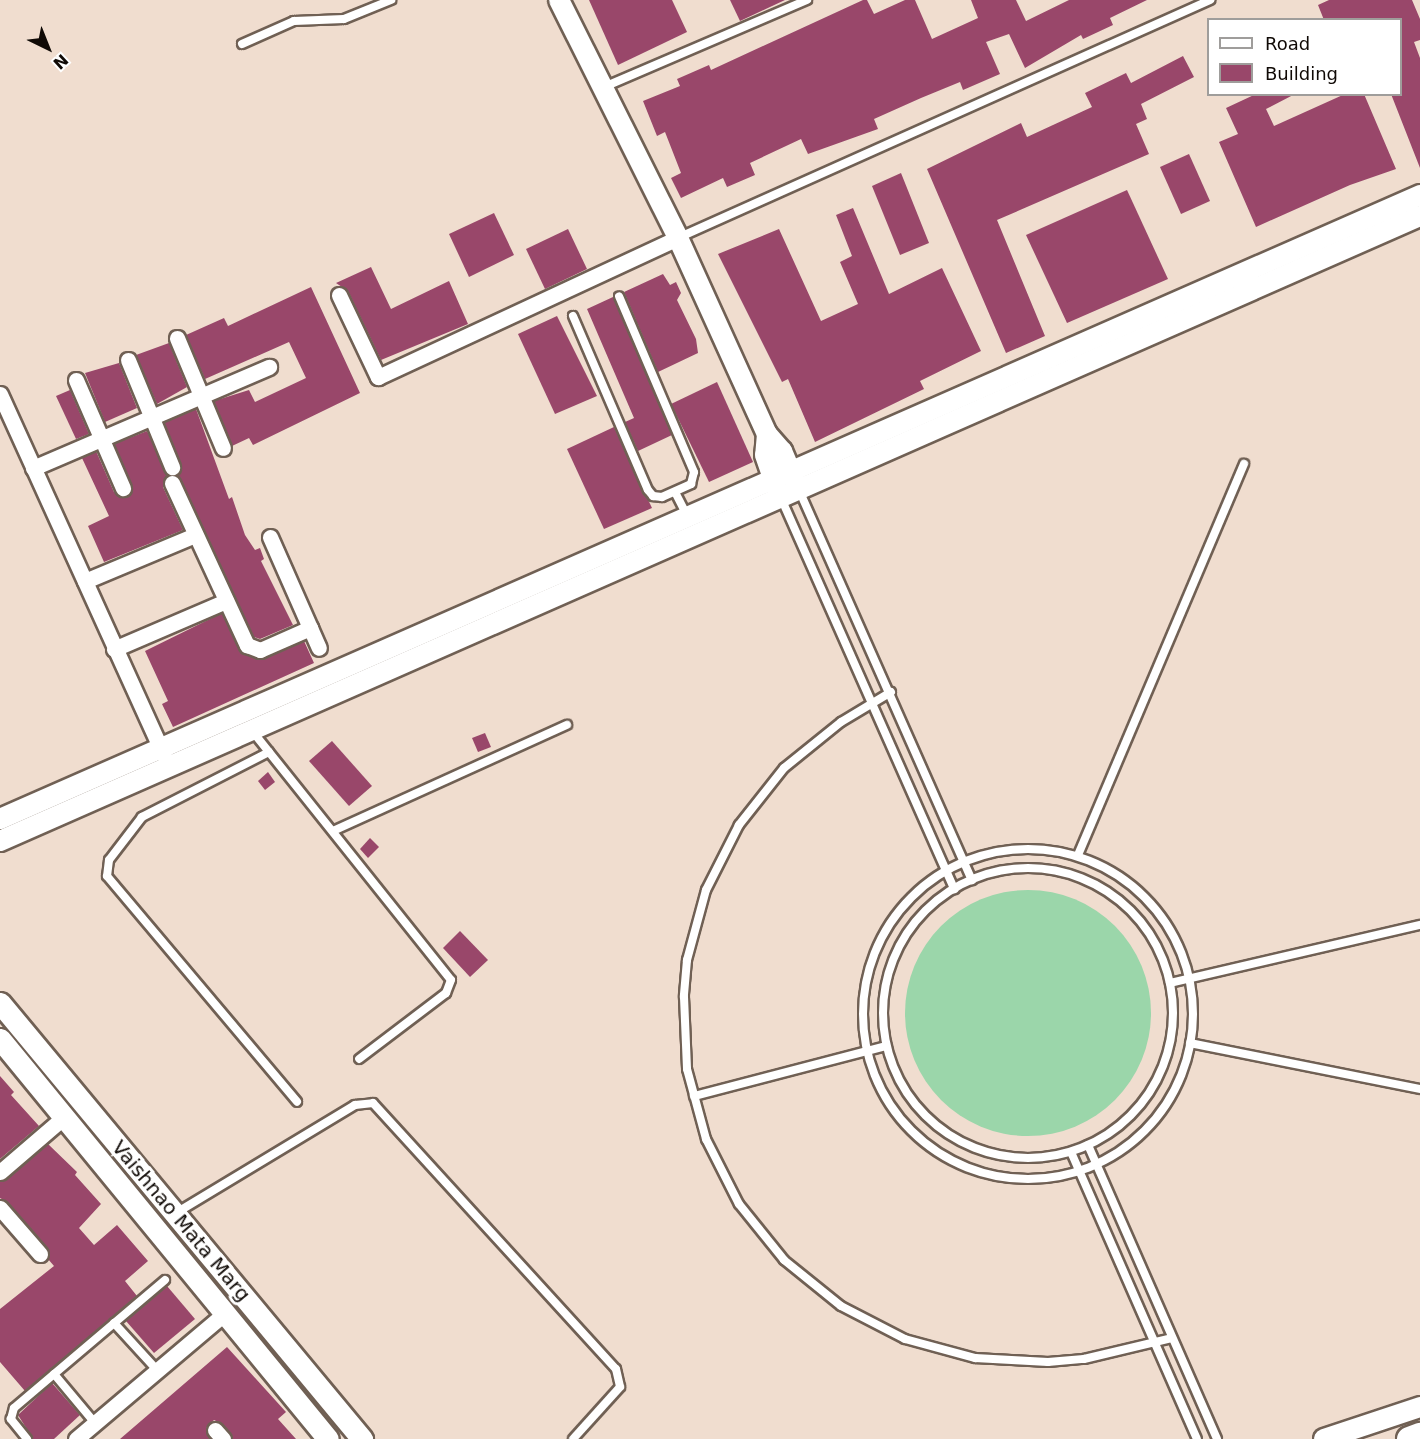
<!DOCTYPE html>
<html>
<head>
<meta charset="utf-8">
<style>
	body { margin:0 }
	#map { position:relative; width:1420px; height:1439px; overflow:hidden; background:#f0ddcf; font-family:"DejaVu Sans",sans-serif }
	div>[style] { position:absolute }
	.green>* { inset:0; background:#9bd6aa }
	.round { border-radius:50% }
	.building>* { inset:0; background:#99476a }
	.roads { filter:drop-shadow(2px 0 #706054) drop-shadow(-2px 0 #706054) drop-shadow(0 2px #706054) drop-shadow(0 -2px #706054) }
	.service>* { height:8px; margin:-4px; padding:0 4px; transform-origin:4px; border-radius:4px; background:#fff }
	.service>.ring { margin:-4px; padding:0; box-sizing:content-box; background:none; border:8px solid #fff; border-radius:50% }
	.minor>* { height:15px; margin:-7.5px; padding:0 7.5px; transform-origin:7.5px; border-radius:7.5px; background:#fff }
	.tertiary>* { height:20px; margin:-10px; padding:0 10px; transform-origin:10px; border-radius:10px; background:#fff }
	.secondary>* { height:21px; margin:-10.5px; padding:0 10.5px; transform-origin:10.5px; border-radius:10.5px; background:#fff }
	.primary>* { height:24px; margin:-12px; padding:0 12px; transform-origin:12px; border-radius:12px; background:#fff }
	span { translate:-50% -50%; white-space:nowrap; text-align:center; line-height:1.15; -webkit-text-stroke:6px #fff; paint-order:stroke }
	.street-label { font-size:20px; color:#100a06 }
	.legend { position:absolute; left:1207px; top:18px; width:195px; height:78px; box-sizing:border-box; background:#fff; border:2px solid #9f9d9b; margin:0; padding:8px 10px; list-style:none; font-size:18px; color:#100a06 }
	.legend li { display:flex; align-items:center; gap:12px; height:30px }
	.legend b { width:30px; border:2px solid #9f9d9b }
	.north { position:absolute; left:18px; top:18px; width:60px; height:60px; -webkit-text-stroke:4px #fff; paint-order:stroke; rotate:137deg; font-size:16px; font-weight:700; line-height:24px; text-align:center; color:#100a06 }
	.north::after { content:''; display:block; margin:auto; width:21px; height:27px; background:#100a06; clip-path:polygon(50% 0,100% 100%,50% 72%,0 100%) }
</style>
</head>
<body>
<div id="map">
	<div class="green">
		<i class="round" style="left:905px;top:890px;width:246px;height:246px"></i>
	</div>
	<div class="building">
		<i style="clip-path:polygon(589px 0,672px 0,687px 32px,618px 65px)"></i>
		<i style="clip-path:polygon(730px 0,785px 0,740px 21px)"></i>
		<i style="clip-path:polygon(863px 0,867px 0,874px 14px,905px 0,915px 0,932px 39px,978px 18px,971px 0,1016px 0,1026px 21px,1069px 0,1147px 0,1110px 18px,1113px 25px,1083px 39px,1081px 35px,1025px 68px,1009px 34px,986px 42px,1000px 74px,963px 90px,960px 82px,921px 98px,874px 119px,878px 129px,808px 154px,801px 139px,750px 163px,755px 175px,727px 187px,723px 178px,681px 198px,671px 178px,681px 173px,665px 132px,657px 136px,643px 101px,680px 86px,677px 79px,709px 65px,711px 70px)"></i>
		<i style="clip-path:polygon(1329px 0,1412px 0,1420px 19px,1420px 40px,1414px 42px,1420px 58px,1420px 168px,1391px 94px,1401px 94px,1401px 20px,1324px 20px,1318px 5px)"></i>
		<i style="clip-path:polygon(1183px 56px,1194px 77px,1141px 104px,1147px 119px,1136px 124px,1149px 154px,997px 220px,1045px 336px,1006px 353px,927px 169px,1021px 123px,1027px 137px,1092px 107px,1085px 93px,1126px 73px,1131px 83px)"></i>
		<i style="clip-path:polygon(1256px 94px,1295px 94px,1266px 109px,1274px 126px,1345px 94px,1364px 94px,1396px 169px,1350px 185px,1256px 227px,1219px 142px,1238px 134px,1226px 108px)"></i>
		<i style="clip-path:polygon(1189px 154px,1210px 201px,1181px 214px,1160px 167px)"></i>
		<i style="clip-path:polygon(901px 173px,929px 243px,900px 255px,872px 186px)"></i>
		<i style="clip-path:polygon(1127px 190px,1168px 279px,1067px 323px,1026px 235px)"></i>
		<i style="clip-path:polygon(853px 208px,889px 294px,942px 268px,981px 351px,920px 381px,924px 389px,815px 442px,788px 379px,782px 382px,718px 254px,779px 229px,821px 321px,858px 304px,840px 262px,852px 256px,836px 215px)"></i>
		<i style="clip-path:polygon(494px 213px,514px 255px,469px 277px,449px 234px)"></i>
		<i style="clip-path:polygon(568px 229px,587px 269px,545px 289px,526px 249px)"></i>
		<i style="clip-path:polygon(371px 267px,391px 309px,449px 281px,468px 324px,381px 360px,348px 291px,336px 283px)"></i>
		<i style="clip-path:polygon(663px 274px,670px 285px,676px 282px,681px 293px,677px 300px,696px 339px,698px 353px,658px 372px,624px 292px)"></i>
		<i style="clip-path:polygon(311px 287px,360px 393px,253px 445px,249px 438px,232px 446px,214px 401px,249px 390px,255px 402px,306px 378px,289px 342px,205px 379px,186px 335px,224px 318px,228px 326px)"></i>
		<i style="clip-path:polygon(613px 297px,672px 435px,638px 451px,625px 422px,634px 418px,587px 309px)"></i>
		<i style="clip-path:polygon(557px 316px,597px 396px,555px 414px,518px 334px)"></i>
		<i style="clip-path:polygon(169px 343px,187px 387px,157px 404px,136px 355px)"></i>
		<i style="clip-path:polygon(119px 363px,137px 408px,105px 422px,85px 373px)"></i>
		<i style="clip-path:polygon(717px 382px,753px 462px,709px 482px,671px 404px)"></i>
		<i style="clip-path:polygon(70px 390px,89px 434px,76px 439px,56px 396px)"></i>
		<i style="clip-path:polygon(196px 409px,229px 499px,232px 497px,245px 535px,255px 550px,260px 548px,264px 559px,261px 561px,293px 625px,260px 639px,254px 637px,177px 475px,181px 464px,164px 422px)"></i>
		<i style="clip-path:polygon(614px 427px,652px 508px,604px 529px,567px 449px)"></i>
		<i style="clip-path:polygon(147px 431px,167px 475px,163px 487px,183px 530px,104px 562px,88px 526px,109px 516px,82px 458px,96px 451px,114px 492px,126px 497px,132px 485px,114px 444px)"></i>
		<i style="clip-path:polygon(222px 613px,243px 654px,263px 659px,304px 641px,314px 663px,173px 727px,162px 704px,168px 701px,145px 651px)"></i>
		<i style="clip-path:polygon(485px 733px,491px 747px,478px 752px,472px 738px)"></i>
		<i style="clip-path:polygon(332px 741px,372px 786px,349px 806px,309px 761px)"></i>
		<i style="clip-path:polygon(268px 772px,275px 782px,265px 790px,258px 781px)"></i>
		<i style="clip-path:polygon(370px 838px,379px 847px,368px 858px,360px 849px)"></i>
		<i style="clip-path:polygon(460px 931px,488px 960px,470px 977px,443px 948px)"></i>
		<i style="clip-path:polygon(0 1076px,14px 1092px,11px 1095px,39px 1126px,0 1159px)"></i>
		<i style="clip-path:polygon(48px 1144px,77px 1172px,75px 1175px,101px 1204px,79px 1228px,94px 1245px,117px 1225px,148px 1261px,125px 1281px,137px 1296px,25px 1391px,0 1362px,0 1309px,54px 1266px,48px 1259px,47px 1248px,7px 1202px,0 1198px,0 1182px)"></i>
		<i style="clip-path:polygon(167px 1286px,195px 1319px,154px 1353px,126px 1321px)"></i>
		<i style="clip-path:polygon(227px 1347px,286px 1412px,278px 1419px,296px 1439px,233px 1439px,222px 1424px,214px 1420px,206px 1428px,210px 1439px,120px 1439px)"></i>
		<i style="clip-path:polygon(52px 1383px,80px 1415px,54px 1439px,33px 1439px,18px 1415px)"></i>
	</div>
	<div class="roads">
		<div class="service">
			<i style="left:242px;top:44px;width:57px;rotate:-23.9deg"></i>
			<i style="left:294px;top:21px;width:50px;rotate:-2.3deg"></i>
			<i style="left:344px;top:19px;width:51px;rotate:-22deg"></i>
			<i style="left:604px;top:87px;width:221px;rotate:-23.2deg"></i>
			<i style="left:680px;top:237px;width:581px;rotate:-24.09deg"></i>
			<i style="left:573px;top:316px;width:189px;rotate:66.7deg"></i>
			<i style="left:648px;top:490px;width:8px;rotate:50deg"></i>
			<i style="left:653px;top:496px;width:9px;rotate:6deg"></i>
			<i style="left:662px;top:497px;width:32px;rotate:-24deg"></i>
			<i style="left:691px;top:484px;width:12px;rotate:-76deg"></i>
			<i style="left:694px;top:472px;width:191px;rotate:-113.1deg"></i>
			<i style="left:799px;top:490px;width:427px;rotate:66.1deg"></i>
			<i style="left:675px;top:492px;width:27px;rotate:63deg"></i>
			<i style="left:781px;top:498px;width:428px;rotate:66.1deg"></i>
			<i style="left:891px;top:692px;width:58px;rotate:149deg"></i>
			<i style="left:841px;top:722px;width:73px;rotate:141.1deg"></i>
			<i style="left:784px;top:768px;width:73px;rotate:128.3deg"></i>
			<i style="left:739px;top:825px;width:73px;rotate:116.9deg"></i>
			<i style="left:706px;top:890px;width:73px;rotate:105.2deg"></i>
			<i style="left:687px;top:960px;width:37px;rotate:95deg"></i>
			<i style="left:684px;top:997px;width:72px;rotate:87.6deg"></i>
			<i style="left:687px;top:1069px;width:73px;rotate:74.8deg"></i>
			<i style="left:706px;top:1139px;width:73px;rotate:63.1deg"></i>
			<i style="left:739px;top:1204px;width:72px;rotate:51.2deg"></i>
			<i style="left:784px;top:1260px;width:73px;rotate:38.9deg"></i>
			<i style="left:841px;top:1306px;width:72px;rotate:27.3deg"></i>
			<i style="left:905px;top:1339px;width:73px;rotate:15.2deg"></i>
			<i style="left:975px;top:1358px;width:73px;rotate:3.1deg"></i>
			<i style="left:1048px;top:1362px;width:36px;rotate:-5deg"></i>
			<i style="left:1084px;top:1359px;width:90px;rotate:-13.4deg"></i>
			<i style="left:253px;top:732px;width:317px;rotate:51.4deg"></i>
			<i style="left:451px;top:980px;width:14px;rotate:111deg"></i>
			<i style="left:446px;top:993px;width:109px;rotate:142.8deg"></i>
			<i style="left:269px;top:752px;width:143px;rotate:152.9deg"></i>
			<i style="left:142px;top:817px;width:54px;rotate:127.5deg"></i>
			<i style="left:109px;top:860px;width:16px;rotate:97deg"></i>
			<i style="left:107px;top:876px;width:295px;rotate:49.9deg"></i>
			<i style="left:333px;top:831px;width:257px;rotate:-24.4deg"></i>
			<i class="ring" style="left:863px;top:849px;width:322px;height:322px"></i>
			<i style="left:1078px;top:855px;width:425px;rotate:-67deg"></i>
			<i class="ring" style="left:883px;top:868px;width:282px;height:282px"></i>
			<i style="left:1170px;top:983px;width:257px;rotate:-13.1deg"></i>
			<i style="left:1190px;top:1043px;width:235px;rotate:11.3deg"></i>
			<i style="left:694px;top:1096px;width:198px;rotate:-14.6deg"></i>
			<i style="left:1088px;top:1145px;width:321px;rotate:66.3deg"></i>
			<i style="left:1071px;top:1152px;width:313px;rotate:66.3deg"></i>
			<i style="left:176px;top:1213px;width:209px;rotate:-31.1deg"></i>
			<i style="left:355px;top:1105px;width:18px;rotate:-6deg"></i>
			<i style="left:373px;top:1103px;width:360px;rotate:47.6deg"></i>
			<i style="left:616px;top:1369px;width:18px;rotate:77deg"></i>
			<i style="left:620px;top:1387px;width:70px;rotate:132.1deg"></i>
			<i style="left:114px;top:1323px;width:64px;rotate:47.5deg"></i>
			<i style="left:54px;top:1374px;width:64px;rotate:50.1deg"></i>
			<i style="left:27px;top:1439px;width:26px;rotate:-129deg"></i>
			<i style="left:11px;top:1419px;width:11px;rotate:-75deg"></i>
			<i style="left:14px;top:1408px;width:198px;rotate:-40.3deg"></i>
		</div>
		<div class="minor">
			<i style="left:339px;top:295px;width:91px;rotate:64.6deg"></i>
			<i style="left:378px;top:377px;width:331px;rotate:-24.9deg"></i>
			<i style="left:177px;top:338px;width:119px;rotate:67.3deg"></i>
			<i style="left:128px;top:360px;width:116px;rotate:67.6deg"></i>
			<i style="left:76px;top:380px;width:118px;rotate:66.5deg"></i>
			<i style="left:0;top:394px;width:397px;rotate:65.6deg"></i>
			<i style="left:33px;top:468px;width:257px;rotate:-23.2deg"></i>
			<i style="left:172px;top:483px;width:179px;rotate:65.2deg"></i>
			<i style="left:247px;top:645px;width:14px;rotate:21deg"></i>
			<i style="left:260px;top:650px;width:55px;rotate:-23.7deg"></i>
			<i style="left:270px;top:537px;width:121px;rotate:66.2deg"></i>
			<i style="left:85px;top:581px;width:119px;rotate:-22.7deg"></i>
			<i style="left:114px;top:649px;width:122px;rotate:-23.2deg"></i>
			<i style="left:0;top:1172px;width:84px;rotate:-40.7deg"></i>
			<i style="left:0;top:1208px;width:61px;rotate:49deg"></i>
			<i style="left:215px;top:1430px;width:12px;rotate:48deg"></i>
			<i style="left:76px;top:1439px;width:194px;rotate:-40.2deg"></i>
		</div>
		<div class="tertiary">
			<i style="left:559px;top:0;width:266px;rotate:63.4deg"></i>
			<i style="left:678px;top:238px;width:215px;rotate:65.6deg"></i>
			<i style="left:767px;top:434px;width:23px;rotate:49deg"></i>
			<i style="left:782px;top:451px;width:33px;rotate:67deg"></i>
			<i style="left:767px;top:434px;width:21px;rotate:95deg"></i>
			<i style="left:765px;top:455px;width:36px;rotate:71deg"></i>
			<i style="left:0;top:819px;width:1551px;rotate:-23.72deg"></i>
			<i style="left:0;top:841px;width:1551px;rotate:-23.76deg"></i>
			<i style="left:1324px;top:1439px;width:101px;rotate:-18.4deg"></i>
		</div>
		<div class="secondary">
			<i style="left:0;top:1003px;width:567px;rotate:50.3deg"></i>
			<i style="left:0;top:1039px;width:517px;rotate:50.65deg"></i>
		</div>
		<div class="primary">
			<i style="left:1409px;top:1439px;width:12px;rotate:-20deg"></i>
		</div>
	</div>
	<div class="street-label">
		<span style="left:181px;top:1221px;rotate:50deg">Vaishnao Mata Marg</span>
	</div>
	<ul class="legend">
	<li><b style="height:8px;background:#fff"></b>Road</li>
	<li><b style="height:16px;background:#99476a"></b>Building</li>
	</ul>
	<div class="north">N</div>
</div>
</body>
</html>
